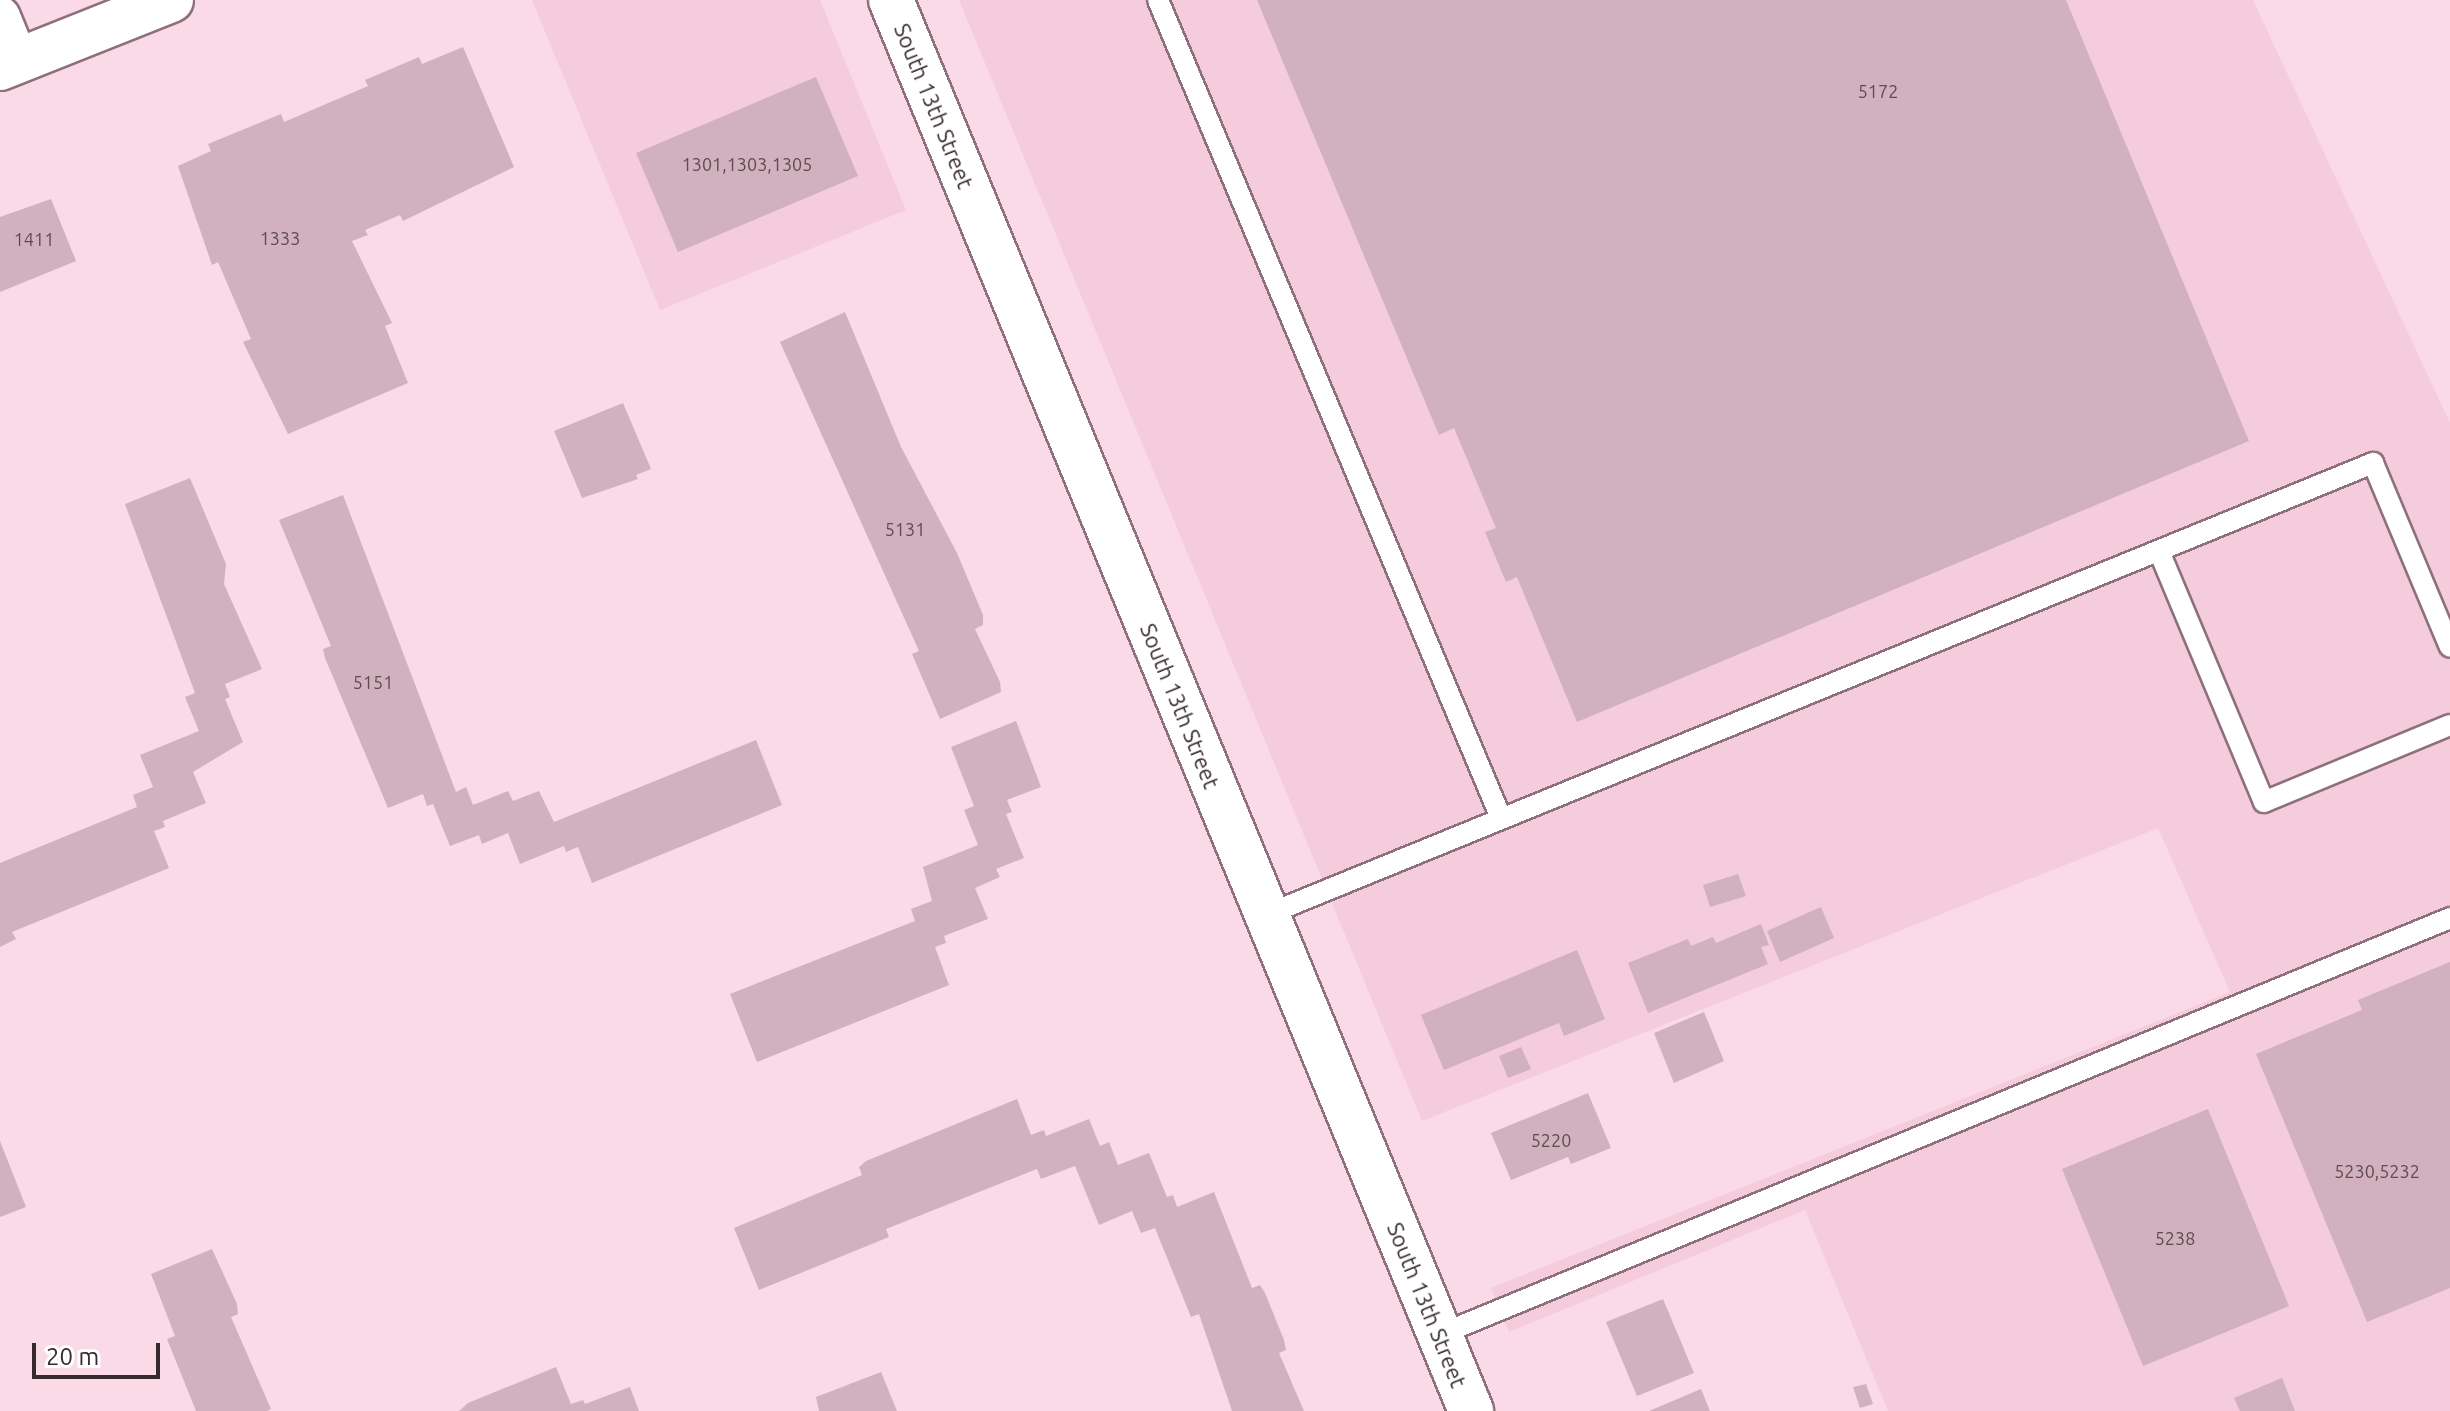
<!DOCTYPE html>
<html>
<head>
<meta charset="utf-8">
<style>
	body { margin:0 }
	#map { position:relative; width:2450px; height:1411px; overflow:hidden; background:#fbdae7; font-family:Ubuntu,sans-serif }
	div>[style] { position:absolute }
	.built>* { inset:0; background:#f4ccdb }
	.building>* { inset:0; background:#d1b1bd }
	.roads { filter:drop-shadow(2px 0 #8d707b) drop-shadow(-2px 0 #8d707b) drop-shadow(0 2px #8d707b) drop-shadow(0 -2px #8d707b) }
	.service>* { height:20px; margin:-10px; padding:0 10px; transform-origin:10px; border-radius:10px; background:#fff }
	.minor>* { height:40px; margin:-20px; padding:0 20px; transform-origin:20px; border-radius:20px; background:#fff }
	.tertiary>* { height:44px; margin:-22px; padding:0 22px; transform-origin:22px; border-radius:22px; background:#fff }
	span { translate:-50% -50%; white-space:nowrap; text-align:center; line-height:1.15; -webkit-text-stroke:8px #fff; paint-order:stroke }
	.number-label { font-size:18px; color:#5d4c52 }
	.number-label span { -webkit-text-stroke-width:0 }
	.street-label { font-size:22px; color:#362a2f }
	.scale { position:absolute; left:32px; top:1343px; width:128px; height:36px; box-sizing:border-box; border:4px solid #362a2f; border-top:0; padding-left:10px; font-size:24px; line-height:28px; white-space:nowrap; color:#362a2f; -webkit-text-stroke:6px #fff; paint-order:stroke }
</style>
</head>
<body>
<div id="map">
	<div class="built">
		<i style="clip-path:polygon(532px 0,820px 0,906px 210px,660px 310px)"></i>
		<i style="clip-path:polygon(959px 0,2253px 0,2450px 423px,2450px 1411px,1888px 1411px,1805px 1210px,1509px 1332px,1491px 1288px,2230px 992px,2158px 828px,1422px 1121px)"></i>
	</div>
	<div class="building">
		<i style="clip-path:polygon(1257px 0,2066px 0,2249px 441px,1577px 722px,1517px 577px,1506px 582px,1485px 532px,1496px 528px,1454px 428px,1439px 435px)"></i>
		<i style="clip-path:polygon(463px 47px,514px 167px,403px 221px,400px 215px,365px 230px,368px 235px,352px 241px,392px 323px,385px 326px,408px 383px,288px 434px,243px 342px,251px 339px,218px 262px,212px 265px,178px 166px,211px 151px,208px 144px,281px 114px,284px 122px,368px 86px,365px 80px,419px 57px,422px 64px)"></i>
		<i style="clip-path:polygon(816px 77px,858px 176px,678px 252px,636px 153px)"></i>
		<i style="clip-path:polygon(51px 199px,76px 261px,0 292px,0 217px)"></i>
		<i style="clip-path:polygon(845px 312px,901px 447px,957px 553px,983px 615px,983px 625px,975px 629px,1000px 682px,1001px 692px,940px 719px,912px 654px,919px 651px,780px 342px)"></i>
		<i style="clip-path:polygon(623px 403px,651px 469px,636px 475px,638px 479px,582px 498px,554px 431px)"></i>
		<i style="clip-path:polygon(190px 478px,226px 564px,224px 584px,262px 669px,225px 684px,230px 697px,225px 699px,243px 742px,193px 772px,206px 803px,163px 821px,165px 827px,154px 831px,169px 868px,12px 932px,16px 939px,0 947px,0 863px,137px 807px,133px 795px,153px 787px,140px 755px,199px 731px,185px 697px,195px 693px,125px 504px)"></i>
		<i style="clip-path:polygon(343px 495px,456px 792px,466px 787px,473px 805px,508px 791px,513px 801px,539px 791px,554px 822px,756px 740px,782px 805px,592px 883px,578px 847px,566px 852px,564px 846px,520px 864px,508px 833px,482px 844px,479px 835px,450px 846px,433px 804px,427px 806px,423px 794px,388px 808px,325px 658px,323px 649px,331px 646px,279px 520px)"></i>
		<i style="clip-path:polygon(1016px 721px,1041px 787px,1007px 800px,1012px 812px,1006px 814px,1024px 858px,996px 869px,1000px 877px,975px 888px,988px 919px,944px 936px,946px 943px,935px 947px,949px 985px,757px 1062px,730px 994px,915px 921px,911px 909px,932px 901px,923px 867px,978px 845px,964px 810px,974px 806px,951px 747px)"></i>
		<i style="clip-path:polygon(1738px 874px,1746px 896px,1710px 907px,1703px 885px)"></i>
		<i style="clip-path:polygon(1821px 907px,1834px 938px,1780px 962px,1767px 931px)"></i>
		<i style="clip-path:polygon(1761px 924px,1769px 945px,1761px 947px,1768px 964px,1648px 1013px,1628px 963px,1688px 939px,1691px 946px,1713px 937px,1716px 943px)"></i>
		<i style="clip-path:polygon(1577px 950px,1605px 1019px,1564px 1036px,1559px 1023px,1444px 1070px,1421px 1015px)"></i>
		<i style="clip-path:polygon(2450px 962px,2450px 1288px,2367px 1322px,2256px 1054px,2362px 1010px,2358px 1000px)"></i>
		<i style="clip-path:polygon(1704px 1012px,1724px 1061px,1674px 1083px,1654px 1033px)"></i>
		<i style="clip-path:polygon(1521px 1047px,1531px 1069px,1508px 1078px,1499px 1056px)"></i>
		<i style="clip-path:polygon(1588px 1093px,1611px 1148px,1571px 1164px,1568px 1157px,1511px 1180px,1491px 1133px)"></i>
		<i style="clip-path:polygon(1017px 1099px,1031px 1135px,1044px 1130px,1046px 1136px,1089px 1119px,1100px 1146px,1109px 1142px,1118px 1165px,1149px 1153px,1167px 1197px,1173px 1195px,1177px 1207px,1214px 1192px,1252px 1288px,1260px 1285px,1265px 1293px,1284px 1340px,1286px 1350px,1279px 1353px,1304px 1411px,1232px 1411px,1199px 1314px,1191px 1317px,1155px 1228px,1141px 1233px,1132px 1211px,1099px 1225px,1075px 1166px,1041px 1179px,1037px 1169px,886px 1229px,889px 1237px,759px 1290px,734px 1228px,862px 1175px,859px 1167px,866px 1161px)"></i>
		<i style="clip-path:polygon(2208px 1109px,2289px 1306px,2143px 1366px,2062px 1169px)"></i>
		<i style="clip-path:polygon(0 1141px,26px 1207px,0 1217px)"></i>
		<i style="clip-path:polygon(212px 1249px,237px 1304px,238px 1314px,231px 1317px,271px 1409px,267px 1411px,196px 1411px,167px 1339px,175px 1336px,151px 1274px)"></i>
		<i style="clip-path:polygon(1663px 1299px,1694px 1373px,1637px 1396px,1606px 1322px)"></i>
		<i style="clip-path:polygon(556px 1367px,571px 1404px,583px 1400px,585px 1404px,630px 1387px,639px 1411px,459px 1411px,468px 1403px)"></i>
		<i style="clip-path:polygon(881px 1372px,897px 1411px,819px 1411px,816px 1397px)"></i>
		<i style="clip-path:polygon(2282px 1378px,2295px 1411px,2240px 1411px,2234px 1398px)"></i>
		<i style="clip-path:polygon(1866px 1384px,1873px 1404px,1860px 1408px,1853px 1387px)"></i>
		<i style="clip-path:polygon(1701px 1389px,1710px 1411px,1649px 1411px)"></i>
	</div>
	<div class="roads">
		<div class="service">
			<i style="left:1158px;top:0;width:887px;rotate:67.25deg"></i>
			<i style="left:2159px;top:551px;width:272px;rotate:67.3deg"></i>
			<i style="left:2264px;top:802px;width:201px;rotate:-22.5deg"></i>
			<i style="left:1266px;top:915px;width:1196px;rotate:-22.21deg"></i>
			<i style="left:2373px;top:463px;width:199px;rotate:67.3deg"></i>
			<i style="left:1439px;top:1335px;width:1094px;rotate:-22.41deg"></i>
		</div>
		<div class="minor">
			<i style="left:0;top:17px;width:48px;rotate:67.8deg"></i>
		</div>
		<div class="tertiary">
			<i style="left:891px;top:0;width:1526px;rotate:67.65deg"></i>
			<i style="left:0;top:68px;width:184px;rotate:-21.7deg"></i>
		</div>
	</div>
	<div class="number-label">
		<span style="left:1878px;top:91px">5172</span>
		<span style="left:747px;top:164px">1301,1303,1305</span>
		<span style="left:280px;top:238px">1333</span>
		<span style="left:34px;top:239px">1411</span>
		<span style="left:905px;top:529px">5131</span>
		<span style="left:373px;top:682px">5151</span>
		<span style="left:1551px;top:1140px">5220</span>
		<span style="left:2377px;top:1171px">5230,5232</span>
		<span style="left:2175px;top:1238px">5238</span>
	</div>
	<div class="street-label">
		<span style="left:934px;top:106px;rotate:68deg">South 13th Street</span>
		<span style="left:1180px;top:706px;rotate:68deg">South 13th Street</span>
		<span style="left:1427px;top:1305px;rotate:68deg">South 13th Street</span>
	</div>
	<div class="scale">20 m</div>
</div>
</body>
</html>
